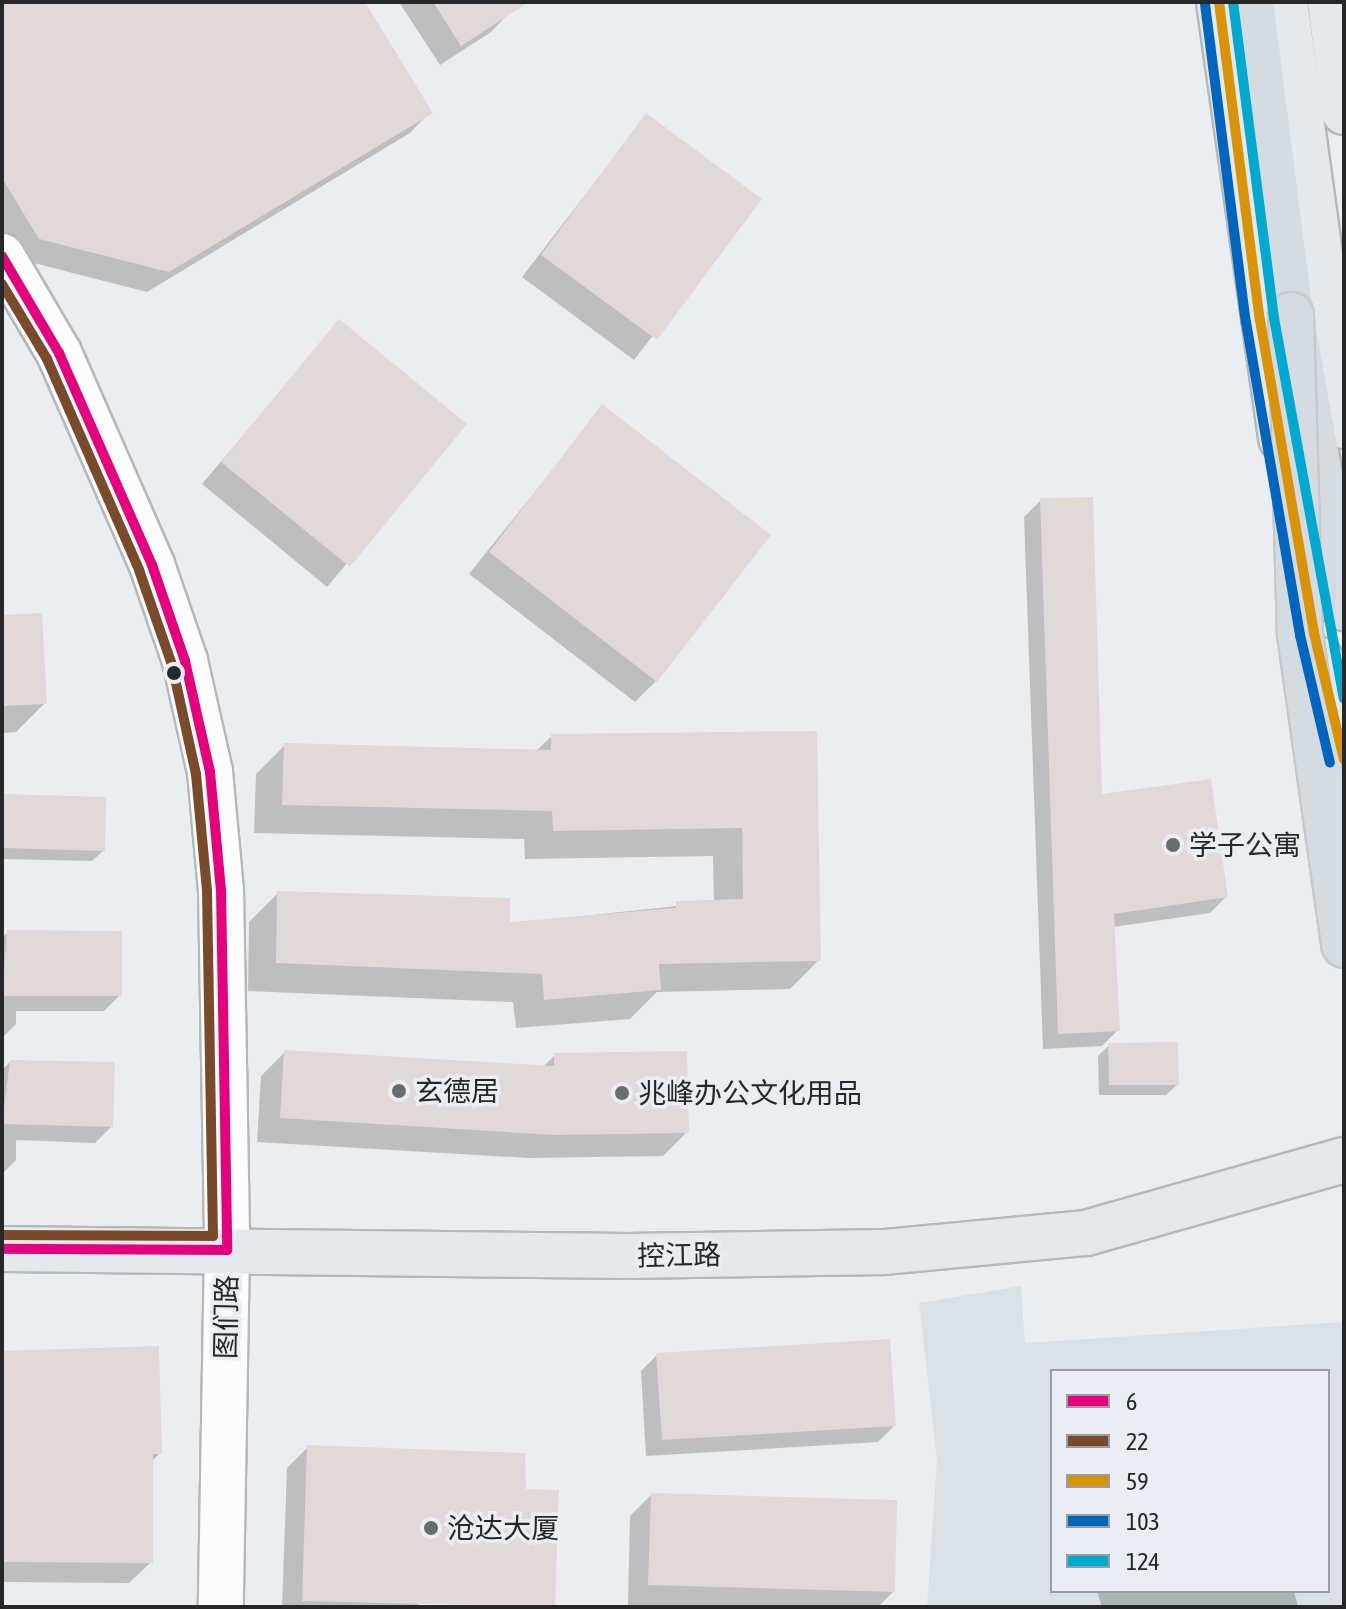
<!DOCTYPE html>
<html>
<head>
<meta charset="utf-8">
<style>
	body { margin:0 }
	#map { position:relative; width:1346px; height:1609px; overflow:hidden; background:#ebeef0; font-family:"Asap Condensed","Noto Sans SC",sans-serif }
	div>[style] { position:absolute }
	.built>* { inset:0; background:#d9e1e7 }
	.shadow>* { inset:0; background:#0003 }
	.building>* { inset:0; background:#e2d8d8 }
	.roads { filter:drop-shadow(2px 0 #b5b8ba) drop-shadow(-2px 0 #b5b8ba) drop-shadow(0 2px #b5b8ba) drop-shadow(0 -2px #b5b8ba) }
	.minor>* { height:44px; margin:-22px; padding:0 22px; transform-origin:22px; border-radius:22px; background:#fcfcfd }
	.major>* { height:44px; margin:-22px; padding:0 22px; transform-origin:22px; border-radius:22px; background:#e4e9ed }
	.highway>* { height:44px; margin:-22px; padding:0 22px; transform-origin:22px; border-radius:22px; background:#d4dce2 }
	.bridges { filter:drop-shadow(2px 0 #c8c9ca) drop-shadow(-2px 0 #c8c9ca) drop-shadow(0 2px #c8c9ca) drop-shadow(0 -2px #c8c9ca) }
	.highway-bridge>* { height:44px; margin:-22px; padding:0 22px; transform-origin:22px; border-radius:22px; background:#d4dce2 }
	.bus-1>* { height:10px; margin:-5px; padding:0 5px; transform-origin:5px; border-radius:5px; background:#e5007d }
	.bus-2>* { height:10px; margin:-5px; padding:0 5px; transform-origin:5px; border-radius:5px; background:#7a4b2a }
	.bus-3>* { height:10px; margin:-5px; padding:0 5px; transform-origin:5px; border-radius:5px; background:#d89306 }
	.bus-4>* { height:10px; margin:-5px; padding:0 5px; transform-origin:5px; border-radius:5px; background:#0065bd }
	.bus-5>* { height:10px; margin:-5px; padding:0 5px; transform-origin:5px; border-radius:5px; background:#00a9ce }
	.dots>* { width:22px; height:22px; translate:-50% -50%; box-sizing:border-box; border:4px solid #e8eef3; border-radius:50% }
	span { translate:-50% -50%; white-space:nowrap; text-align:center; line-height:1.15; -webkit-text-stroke:7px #e8eef3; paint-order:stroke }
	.poi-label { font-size:28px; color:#252729 }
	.left { translate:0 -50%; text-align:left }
	.street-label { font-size:28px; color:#252729 }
	.frame { position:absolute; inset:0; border:4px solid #252729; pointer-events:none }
	.legend { position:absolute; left:1050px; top:1369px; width:280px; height:224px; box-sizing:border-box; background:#e8eef3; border:2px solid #9a9ea2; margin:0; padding:10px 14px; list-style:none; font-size:24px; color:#252729 }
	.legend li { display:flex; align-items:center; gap:16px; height:40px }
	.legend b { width:40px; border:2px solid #9a9ea2 }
</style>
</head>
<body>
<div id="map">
	<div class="built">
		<i style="clip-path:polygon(evenodd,1021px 1286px,1025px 1343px,1344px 1322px,1344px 1607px,927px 1607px,937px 1460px,919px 1303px,1021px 1286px,1052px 1371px,1328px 1371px,1328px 1591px,1052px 1591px,1052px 1371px)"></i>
	</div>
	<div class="shadow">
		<i style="clip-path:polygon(2px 2px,363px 2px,430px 112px,410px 133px,147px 292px,18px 259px,2px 232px)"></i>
		<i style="clip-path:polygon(399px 2px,505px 2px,511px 11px,491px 32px,440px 65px)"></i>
		<i style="clip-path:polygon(646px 116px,759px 199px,634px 360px,522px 277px)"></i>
		<i style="clip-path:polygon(339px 322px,464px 424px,327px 587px,202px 484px)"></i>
		<i style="clip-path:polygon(603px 407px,656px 681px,635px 702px,469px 574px)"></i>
		<i style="clip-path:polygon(1041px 500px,1100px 797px,1226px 897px,1210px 913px,1113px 927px,1118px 1030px,1102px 1046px,1043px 1049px,1024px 517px)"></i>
		<i style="clip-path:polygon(2px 617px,45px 703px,16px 732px,2px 733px)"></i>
		<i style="clip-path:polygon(815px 733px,819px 960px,790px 989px,657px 992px,630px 1019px,516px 1028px,513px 1002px,248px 991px,249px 922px,278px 893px,508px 924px,714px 902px,713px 856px,525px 859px,524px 839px,254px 833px,256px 774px,285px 745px,536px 751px,552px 736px)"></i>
		<i style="clip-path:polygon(2px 796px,103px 851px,92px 861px,2px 859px)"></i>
		<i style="clip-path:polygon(8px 932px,120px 995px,104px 1011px,16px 1011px,16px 1024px,2px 1038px,2px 938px)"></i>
		<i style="clip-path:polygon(1109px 1045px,1177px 1085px,1166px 1095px,1099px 1095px,1098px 1056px)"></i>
		<i style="clip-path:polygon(285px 1052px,543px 1067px,555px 1055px,687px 1132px,663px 1156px,529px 1158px,257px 1142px,261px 1076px)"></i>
		<i style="clip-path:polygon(10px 1062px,111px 1127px,95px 1143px,16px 1140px,16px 1160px,2px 1174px,2px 1070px)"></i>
		<i style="clip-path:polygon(2px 1353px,160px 1453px,151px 1462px,151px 1562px,129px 1583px,2px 1582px)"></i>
		<i style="clip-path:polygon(657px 1355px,894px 1426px,878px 1442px,646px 1456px,641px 1371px)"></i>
		<i style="clip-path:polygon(308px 1447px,420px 1599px,418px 1607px,282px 1607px,287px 1468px)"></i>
		<i style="clip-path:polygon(651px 1495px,893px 1592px,878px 1607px,628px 1606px,630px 1516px)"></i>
		<i style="clip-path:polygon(1097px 1591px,1294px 1591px,1298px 1607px,1102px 1607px)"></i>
	</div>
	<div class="building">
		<i style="clip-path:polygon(2px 2px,365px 2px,433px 113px,169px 272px,39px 239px,2px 178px)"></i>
		<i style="clip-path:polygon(433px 2px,529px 2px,461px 46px)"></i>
		<i style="clip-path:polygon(646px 113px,762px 199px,657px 340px,541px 255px)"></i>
		<i style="clip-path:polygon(339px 319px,467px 424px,350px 567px,221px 462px)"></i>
		<i style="clip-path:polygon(602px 404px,771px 535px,657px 682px,489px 552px)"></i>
		<i style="clip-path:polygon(1093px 497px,1102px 794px,1211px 779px,1228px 897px,1114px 914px,1120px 1031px,1058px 1034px,1040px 498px)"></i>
		<i style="clip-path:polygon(42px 613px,47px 704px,2px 706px,2px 615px)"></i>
		<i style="clip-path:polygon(817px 731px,821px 961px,659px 964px,661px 990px,544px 1000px,542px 974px,276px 963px,277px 891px,510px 898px,510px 922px,676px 908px,676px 901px,743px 899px,742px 828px,553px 831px,552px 811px,282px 805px,284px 743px,551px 750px,551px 734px)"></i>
		<i style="clip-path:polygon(2px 794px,106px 797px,105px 851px,2px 848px)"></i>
		<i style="clip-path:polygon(7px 930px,122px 931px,122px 996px,2px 996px)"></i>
		<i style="clip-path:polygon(1178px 1042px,1179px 1085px,1109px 1085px,1108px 1043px)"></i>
		<i style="clip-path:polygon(284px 1050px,554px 1066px,554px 1053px,687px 1051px,689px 1133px,554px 1135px,280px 1118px)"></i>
		<i style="clip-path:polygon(10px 1060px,115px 1062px,113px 1127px,2px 1124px)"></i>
		<i style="clip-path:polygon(890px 1339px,896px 1426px,662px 1440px,656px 1353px)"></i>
		<i style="clip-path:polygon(159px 1346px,162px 1454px,153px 1454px,153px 1563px,2px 1562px,2px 1351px)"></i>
		<i style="clip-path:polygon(307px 1445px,525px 1453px,526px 1489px,559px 1490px,555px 1607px,302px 1601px)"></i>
		<i style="clip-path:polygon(651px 1493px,897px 1500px,895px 1592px,648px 1585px)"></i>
	</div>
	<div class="roads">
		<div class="minor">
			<i style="left:2px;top:256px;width:113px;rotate:59.6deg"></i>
			<i style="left:59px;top:353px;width:232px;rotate:66.3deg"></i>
			<i style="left:152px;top:565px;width:102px;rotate:71deg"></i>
			<i style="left:185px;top:661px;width:114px;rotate:77.3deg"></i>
			<i style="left:210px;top:772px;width:119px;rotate:84.7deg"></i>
			<i style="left:221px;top:890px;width:360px;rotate:89deg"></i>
			<i style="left:227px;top:1250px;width:357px;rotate:91deg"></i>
		</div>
		<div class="major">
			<i style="left:1219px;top:2px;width:441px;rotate:81.9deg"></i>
			<i style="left:1285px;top:2px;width:428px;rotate:82.1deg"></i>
			<i style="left:1330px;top:2px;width:111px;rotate:82.7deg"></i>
			<i style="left:1321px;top:660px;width:103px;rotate:77deg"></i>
			<i style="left:2px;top:1249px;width:626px;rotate:0.64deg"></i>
			<i style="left:628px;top:1256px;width:256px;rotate:-0.9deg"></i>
			<i style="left:884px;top:1252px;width:203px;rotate:-5.4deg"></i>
			<i style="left:1086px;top:1233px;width:268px;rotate:-15.8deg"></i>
		</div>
		<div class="highway">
			<i style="left:1251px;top:2px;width:316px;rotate:82.7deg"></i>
			<i style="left:1291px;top:315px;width:298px;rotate:79.7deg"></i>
		</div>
	</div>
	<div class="bridges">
		<div class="highway-bridge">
			<i style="left:1291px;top:315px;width:319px;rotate:88.4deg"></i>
			<i style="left:1300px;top:634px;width:314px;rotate:81.9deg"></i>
		</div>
	</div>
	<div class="bus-1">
		<i style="left:2px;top:256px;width:113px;rotate:59.6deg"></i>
		<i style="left:59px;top:353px;width:232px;rotate:66.3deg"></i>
		<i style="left:152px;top:565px;width:102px;rotate:71deg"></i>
		<i style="left:185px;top:661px;width:114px;rotate:77.3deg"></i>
		<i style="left:210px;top:772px;width:119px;rotate:84.7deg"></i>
		<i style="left:221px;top:890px;width:360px;rotate:89deg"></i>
		<i style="left:227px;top:1250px;width:225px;rotate:-179.7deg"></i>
	</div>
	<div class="bus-2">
		<i style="left:2px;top:284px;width:87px;rotate:59deg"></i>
		<i style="left:47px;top:359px;width:230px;rotate:66.4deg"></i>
		<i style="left:139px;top:570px;width:101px;rotate:70.8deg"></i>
		<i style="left:172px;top:665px;width:112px;rotate:77.6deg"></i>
		<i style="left:196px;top:774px;width:118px;rotate:84.6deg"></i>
		<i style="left:207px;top:891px;width:345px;rotate:89deg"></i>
		<i style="left:213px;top:1236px;width:211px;rotate:-179.7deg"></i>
	</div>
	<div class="bus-3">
		<i style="left:1219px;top:2px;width:321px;rotate:82.7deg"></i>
		<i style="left:1260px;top:320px;width:318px;rotate:80.2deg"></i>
		<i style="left:1314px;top:633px;width:130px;rotate:76.7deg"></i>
	</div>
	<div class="bus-4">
		<i style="left:1205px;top:4px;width:321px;rotate:82.7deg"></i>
		<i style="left:1246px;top:322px;width:318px;rotate:80.2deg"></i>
		<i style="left:1300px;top:635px;width:131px;rotate:76.8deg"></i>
	</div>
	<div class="bus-5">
		<i style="left:1233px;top:2px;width:319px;rotate:82.6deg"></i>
		<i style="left:1274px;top:318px;width:387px;rotate:79.6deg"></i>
	</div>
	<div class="dots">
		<i style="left:174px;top:673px;background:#252729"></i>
		<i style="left:1173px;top:845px;background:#6a6d6f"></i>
		<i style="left:399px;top:1091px;background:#6a6d6f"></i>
		<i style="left:622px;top:1093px;background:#6a6d6f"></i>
		<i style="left:431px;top:1528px;background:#6a6d6f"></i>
	</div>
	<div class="poi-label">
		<span class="left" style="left:1189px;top:845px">学子公寓</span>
		<span class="left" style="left:415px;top:1091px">玄德居</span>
		<span class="left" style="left:638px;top:1093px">兆峰办公文化用品</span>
		<span class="left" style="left:447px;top:1528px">沧达大厦</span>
	</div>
	<div class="street-label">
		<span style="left:679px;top:1255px;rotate:-1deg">控江路</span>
		<span style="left:226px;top:1317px;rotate:-89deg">图们路</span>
	</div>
	<div class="frame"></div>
	<ul class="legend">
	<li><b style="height:10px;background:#e5007d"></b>6</li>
	<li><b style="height:10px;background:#7a4b2a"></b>22</li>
	<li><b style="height:10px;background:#d89306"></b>59</li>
	<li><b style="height:10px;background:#0065bd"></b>103</li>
	<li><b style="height:10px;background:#00a9ce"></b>124</li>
	</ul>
</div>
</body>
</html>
